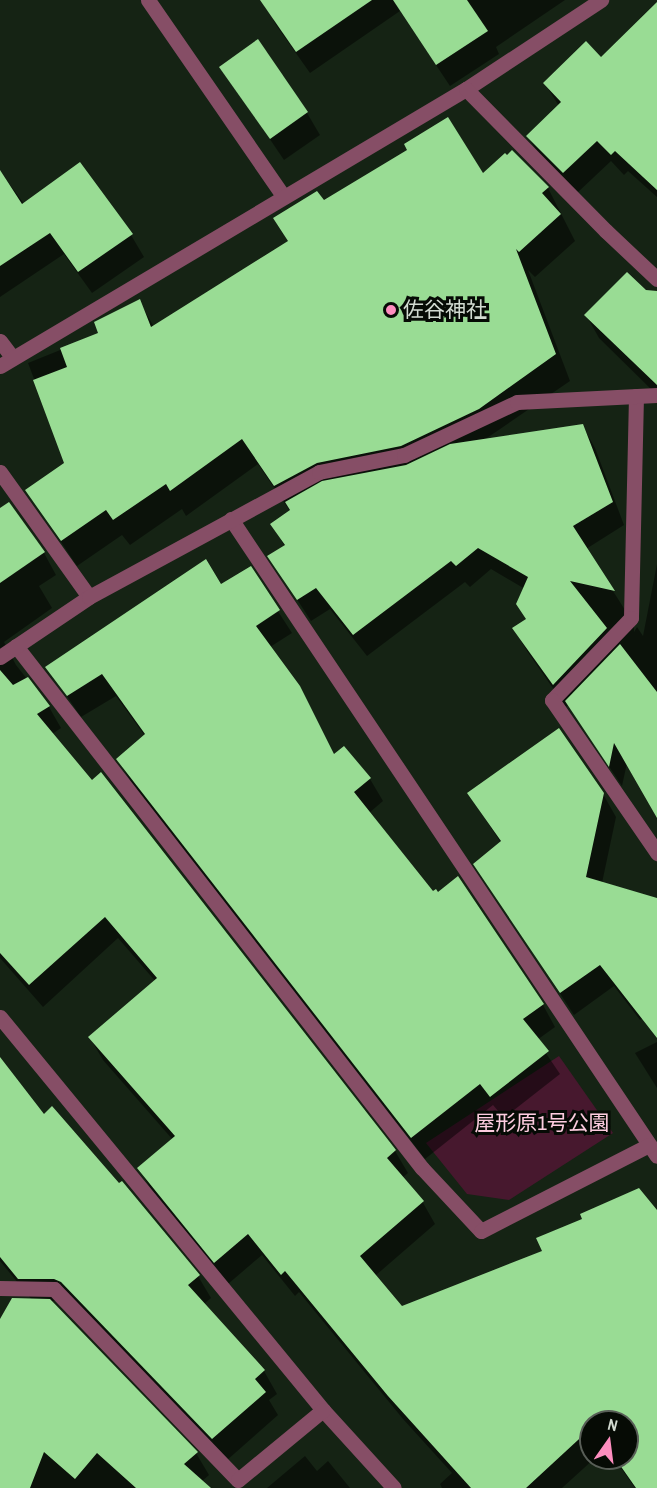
<!DOCTYPE html>
<html>
<head>
<meta charset="utf-8">
<style>
	body { margin:0 }
	#map { position:relative; width:657px; height:1488px; overflow:hidden; background:#152314; font-family:"Archivo Narrow","Noto Sans JP",sans-serif }
	div>[style] { position:absolute }
	.green>* { inset:0; background:#47182e }
	.shadow>* { inset:0; background:#0007 }
	.building>* { inset:0; background:#99dc94 }
	.minor>* { height:15px; margin:-7.5px; padding:0 7.5px; transform-origin:7.5px; border-radius:7.5px; background:#864e66 }
	.dots>* { width:16px; height:16px; translate:-50% -50%; box-sizing:border-box; border:3px solid #060b05; border-radius:50% }
	span { translate:-50% -50%; white-space:nowrap; text-align:center; line-height:1.15; -webkit-text-stroke:6px #060b05; paint-order:stroke }
	.poi-label { font-size:21px; color:#d2dbd1 }
	.left { translate:0 -50%; text-align:left }
	.park-label { font-size:21px; color:#fdccdf }
	.north { position:absolute; left:579px; top:1410px; width:60px; height:60px; box-sizing:border-box; background:#060b05; border:2px solid #585e57; border-radius:50%; rotate:14deg; font-size:16px; font-weight:700; line-height:24px; text-align:center; color:#d2dbd1 }
	.north::after { content:''; display:block; margin:auto; width:21px; height:27px; background:#fd8ebf; clip-path:polygon(50% 0,100% 100%,50% 72%,0 100%) }
</style>
</head>
<body>
<div id="map">
	<div class="green">
		<i style="clip-path:polygon(559px 1056px,613px 1133px,509px 1200px,467px 1194px,426px 1143px)"></i>
	</div>
	<div class="shadow">
		<i style="clip-path:polygon(267px 0,565px 0,496px 47px,499px 54px,450px 86px,400px 11px,310px 73px,276px 25px,264px 2px)"></i>
		<i style="clip-path:polygon(657px 4px,657px 197px,628px 171px,624px 175px,611px 161px,576px 194px,541px 158px,528px 137px,559px 106px,545px 84px,601px 59px)"></i>
		<i style="clip-path:polygon(221px 67px,307px 113px,320px 135px,284px 160px)"></i>
		<i style="clip-path:polygon(0 171px,24px 204px,131px 235px,144px 257px,92px 293px,64px 254px,0 297px)"></i>
		<i style="clip-path:polygon(482px 176px,548px 188px,575px 241px,535px 277px,528px 270px,570px 381px,484px 440px,582px 425px,595px 448px,624px 525px,586px 549px,620px 602px,634px 625px,634px 632px,637px 627px,643px 636px,657px 564px,657px 815px,627px 763px,622px 786px,568px 705px,566px 707px,527px 651px,514px 629px,527px 620px,525px 589px,491px 569px,470px 587px,465px 582px,367px 656px,330px 609px,311px 621px,269px 556px,285px 547px,272px 524px,290px 511px,258px 464px,186px 516px,182px 509px,130px 545px,122px 535px,77px 566px,27px 491px,66px 464px,28px 363px,100px 334px,139px 301px,154px 327px,289px 242px,324px 202px)"></i>
		<i style="clip-path:polygon(657px 303px,657px 395px,599px 338px,586px 315px)"></i>
		<i style="clip-path:polygon(0 510px,44px 553px,56px 575px,39px 586px,52px 608px,4px 642px,16px 665px,49px 707px,61px 728px,52px 734px,92px 782px,101px 774px,395px 1151px,408px 1173px,402px 1178px,422px 1201px,435px 1224px,375px 1276px,402px 1308px,657px 1213px,657px 1488px,635px 1488px,614px 1458px,627px 1458px,627px 1422px,591px 1422px,591px 1458px,595px 1458px,562px 1488px,442px 1488px,440px 1484px,452px 1473px,403px 1419px,299px 1292px,295px 1296px,262px 1255px,228px 1284px,152px 1191px,139px 1168px,173px 1140px,103px 1060px,90px 1038px,156px 982px,118px 938px,43px 1007px,0 958px)"></i>
		<i style="clip-path:polygon(250px 568px,292px 633px,270px 647px,312px 710px,335px 755px,344px 748px,370px 779px,383px 801px,369px 813px,433px 893px,543px 1005px,555px 1027px,537px 1040px,560px 1074px,504px 1118px,493px 1105px,425px 1159px,131px 782px,118px 759px,145px 736px,116px 696px,81px 717px,47px 667px,221px 586px)"></i>
		<i style="clip-path:polygon(469px 794px,603px 794px,616px 817px,602px 883px,657px 899px,657px 1010px,640px 1020px,614px 986px,574px 1015px,475px 864px,501px 843px)"></i>
		<i style="clip-path:polygon(657px 1042px,657px 1088px,635px 1053px)"></i>
		<i style="clip-path:polygon(0 1073px,198px 1276px,211px 1298px,204px 1304px,264px 1371px,277px 1394px,269px 1400px,278px 1415px,226px 1461px,68px 1301px,50px 1301px,196px 1453px,209px 1475px,201px 1482px,208px 1488px,0 1488px,0 1322px,32px 1300px,0 1261px)"></i>
		<i style="clip-path:polygon(305px 1456px,317px 1471px,328px 1461px,350px 1488px,267px 1488px)"></i>
	</div>
	<div class="building">
		<i style="clip-path:polygon(260px 0,372px 0,296px 52px)"></i>
		<i style="clip-path:polygon(393px 0,467px 0,488px 31px,436px 65px)"></i>
		<i style="clip-path:polygon(657px 2px,657px 190px,615px 151px,611px 155px,597px 141px,563px 173px,526px 136px,561px 102px,543px 83px,586px 41px,601px 57px)"></i>
		<i style="clip-path:polygon(258px 39px,308px 112px,270px 139px,219px 67px)"></i>
		<i style="clip-path:polygon(448px 117px,483px 173px,505px 153px,507px 155px,512px 150px,549px 187px,542px 193px,561px 214px,519px 252px,516px 249px,556px 354px,479px 409px,401px 446px,317px 463px,274px 486px,242px 439px,170px 491px,166px 484px,113px 520px,106px 510px,61px 541px,25px 490px,64px 463px,33px 380px,67px 367px,60px 348px,98px 333px,94px 322px,140px 299px,151px 327px,288px 241px,273px 218px,317px 191px,324px 200px,407px 150px,404px 144px)"></i>
		<i style="clip-path:polygon(80px 162px,133px 234px,78px 272px,50px 233px,0 266px,0 170px,22px 204px)"></i>
		<i style="clip-path:polygon(627px 272px,646px 290px,657px 291px,657px 385px,584px 315px)"></i>
		<i style="clip-path:polygon(583px 424px,613px 502px,573px 526px,615px 591px,570px 581px,607px 628px,553px 685px,512px 628px,526px 619px,516px 604px,528px 577px,478px 548px,456px 566px,451px 561px,353px 635px,316px 588px,297px 600px,267px 556px,285px 545px,270px 524px,290px 510px,285px 502px,322px 481px,406px 465px,450px 444px)"></i>
		<i style="clip-path:polygon(9px 502px,45px 552px,0 583px,0 508px)"></i>
		<i style="clip-path:polygon(206px 559px,221px 584px,251px 566px,280px 610px,256px 626px,300px 686px,334px 754px,344px 746px,371px 778px,354px 792px,433px 891px,436px 889px,438px 892px,458px 876px,544px 1004px,523px 1019px,549px 1051px,490px 1097px,480px 1084px,411px 1138px,116px 759px,145px 734px,102px 674px,67px 696px,45px 667px)"></i>
		<i style="clip-path:polygon(620px 644px,657px 692px,657px 818px,614px 743px,609px 767px,565px 701px)"></i>
		<i style="clip-path:polygon(0 670px,13px 685px,28px 677px,50px 706px,37px 714px,92px 780px,101px 772px,396px 1150px,387px 1158px,424px 1201px,360px 1256px,402px 1306px,542px 1251px,536px 1238px,582px 1219px,580px 1214px,639px 1188px,657px 1210px,657px 1488px,636px 1488px,615px 1458px,627px 1458px,627px 1422px,591px 1422px,591px 1428px,526px 1488px,471px 1488px,388px 1396px,285px 1271px,281px 1275px,248px 1234px,214px 1263px,137px 1168px,175px 1136px,88px 1037px,157px 978px,105px 917px,29px 985px,0 953px)"></i>
		<i style="clip-path:polygon(559px 728px,604px 793px,586px 877px,657px 898px,657px 1038px,600px 965px,560px 993px,473px 864px,501px 841px,467px 793px)"></i>
		<i style="clip-path:polygon(0 1057px,44px 1114px,52px 1106px,119px 1183px,122px 1181px,200px 1275px,188px 1285px,265px 1370px,255px 1379px,266px 1392px,212px 1439px,61px 1282px,54px 1279px,18px 1279px,0 1257px)"></i>
		<i style="clip-path:polygon(12px 1298px,50px 1299px,198px 1452px,184px 1464px,211px 1488px,136px 1488px,97px 1453px,75px 1479px,44px 1452px,30px 1488px,0 1488px,0 1319px)"></i>
	</div>
	<div class="minor">
		<i style="left:148px;top:0;width:239px;rotate:55.4deg"></i>
		<i style="left:466px;top:89px;width:162px;rotate:-33.4deg"></i>
		<i style="left:0;top:341px;width:21px;rotate:53deg"></i>
		<i style="left:0;top:366px;width:542px;rotate:-30.73deg"></i>
		<i style="left:466px;top:89px;width:199px;rotate:45.4deg"></i>
		<i style="left:606px;top:231px;width:70px;rotate:43.3deg"></i>
		<i style="left:636px;top:396px;width:222px;rotate:91.3deg"></i>
		<i style="left:631px;top:618px;width:114px;rotate:133.9deg"></i>
		<i style="left:552px;top:700px;width:186px;rotate:55.5deg"></i>
		<i style="left:0;top:472px;width:153px;rotate:54.5deg"></i>
		<i style="left:231px;top:519px;width:766px;rotate:56.23deg"></i>
		<i style="left:16px;top:646px;width:661px;rotate:52.13deg"></i>
		<i style="left:422px;top:1168px;width:86px;rotate:46.9deg"></i>
		<i style="left:481px;top:1231px;width:189px;rotate:-27.1deg"></i>
		<i style="left:0;top:657px;width:107px;rotate:-34deg"></i>
		<i style="left:89px;top:597px;width:262px;rotate:-28.5deg"></i>
		<i style="left:319px;top:472px;width:87px;rotate:-11.3deg"></i>
		<i style="left:404px;top:455px;width:125px;rotate:-25.1deg"></i>
		<i style="left:517px;top:402px;width:140px;rotate:-2.9deg"></i>
		<i style="left:0;top:1017px;width:509px;rotate:50.58deg"></i>
		<i style="left:323px;top:1410px;width:105px;rotate:47.7deg"></i>
		<i style="left:0;top:1288px;width:54px;rotate:1.1deg"></i>
		<i style="left:54px;top:1289px;width:265px;rotate:46.1deg"></i>
		<i style="left:238px;top:1480px;width:110px;rotate:-39.5deg"></i>
	</div>
	<div class="dots">
		<i style="left:391px;top:310px;background:#fd8ebf"></i>
	</div>
	<div class="poi-label">
		<span class="left" style="left:403px;top:310px">佐谷神社</span>
	</div>
	<div class="park-label">
		<span style="left:542px;top:1123px">屋形原1号公園</span>
	</div>
	<div class="north">N</div>
</div>
</body>
</html>
